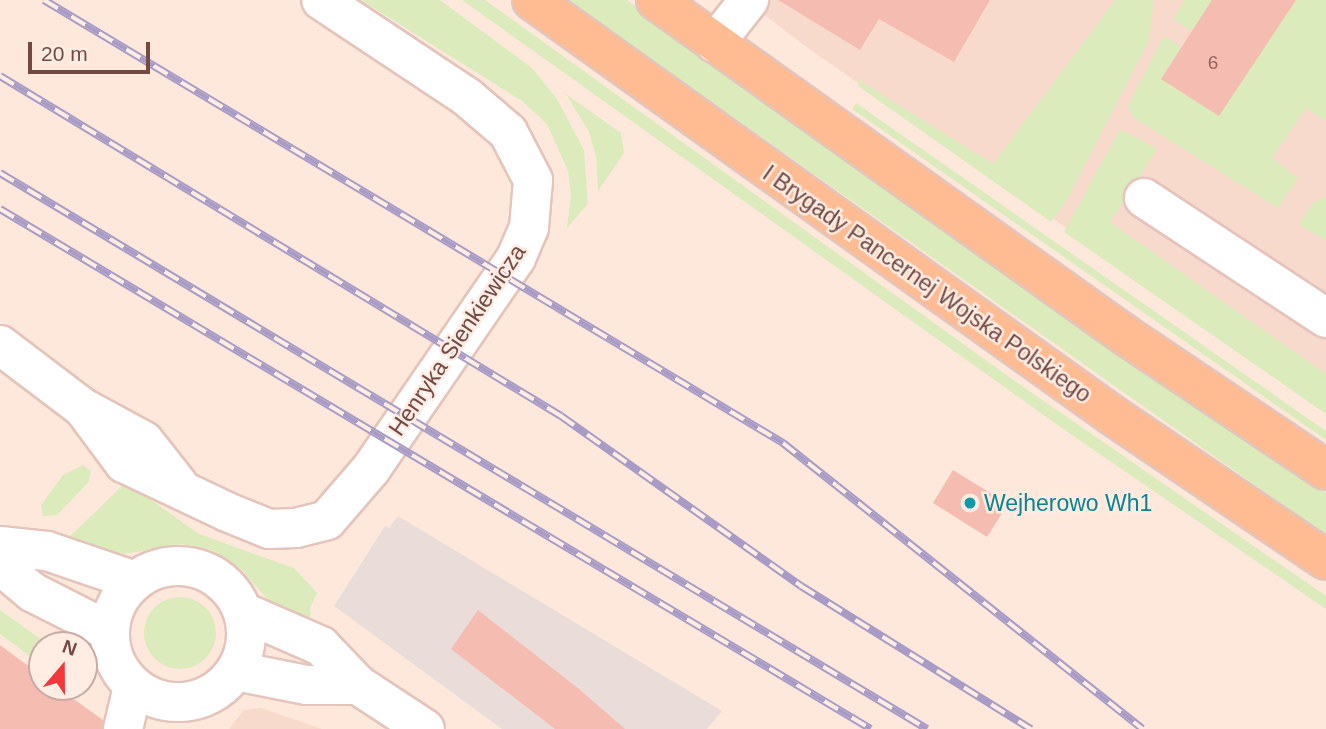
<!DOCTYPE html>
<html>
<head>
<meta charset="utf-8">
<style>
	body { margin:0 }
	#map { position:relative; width:1326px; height:729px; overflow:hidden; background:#fee8dc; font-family:Arial,sans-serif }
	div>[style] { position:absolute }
	.residential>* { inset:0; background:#f8dacd }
	.industrial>* { inset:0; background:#eaddd9 }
	.green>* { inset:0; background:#dbebbb }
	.round { border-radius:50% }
	.building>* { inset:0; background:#f5bcb2 }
	.roads { filter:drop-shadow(2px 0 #e4c4bb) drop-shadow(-2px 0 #e4c4bb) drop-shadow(0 2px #e4c4bb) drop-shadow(0 -2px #e4c4bb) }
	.street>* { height:38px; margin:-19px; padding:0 19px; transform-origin:19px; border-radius:19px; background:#fff }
	.secondary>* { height:38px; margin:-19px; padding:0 19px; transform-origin:19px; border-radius:19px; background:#fff }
	.secondary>.ring { margin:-19px; padding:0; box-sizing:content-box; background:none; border:38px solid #fff; border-radius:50% }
	.primary>* { height:38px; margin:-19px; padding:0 19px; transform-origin:19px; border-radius:19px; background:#ffbb92 }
	.rail>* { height:8px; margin-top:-4px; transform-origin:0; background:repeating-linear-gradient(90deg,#ffede4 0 16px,#a89cc6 0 32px); box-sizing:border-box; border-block:2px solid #a89cc6 }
	.dots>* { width:19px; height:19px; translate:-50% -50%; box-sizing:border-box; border:4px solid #ffede4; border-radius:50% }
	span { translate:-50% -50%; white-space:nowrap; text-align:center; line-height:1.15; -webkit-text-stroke:5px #ffede4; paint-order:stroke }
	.number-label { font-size:19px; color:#946660 }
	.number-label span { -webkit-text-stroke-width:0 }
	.street-label { font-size:23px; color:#744944 }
	.culture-label { font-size:23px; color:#0d838f }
	.left { translate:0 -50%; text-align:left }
	.north { position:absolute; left:28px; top:631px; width:70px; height:70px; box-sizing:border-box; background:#ffede4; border:2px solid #c7aba4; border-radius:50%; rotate:20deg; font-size:19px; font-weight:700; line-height:28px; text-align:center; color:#744944 }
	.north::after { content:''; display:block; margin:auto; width:24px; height:32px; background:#f2373d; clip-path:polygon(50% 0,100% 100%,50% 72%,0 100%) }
	.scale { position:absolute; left:28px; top:42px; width:122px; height:32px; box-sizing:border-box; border:4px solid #744944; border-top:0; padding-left:9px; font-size:21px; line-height:24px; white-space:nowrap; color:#744944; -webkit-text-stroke:5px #ffede4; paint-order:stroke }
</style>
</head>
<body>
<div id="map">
	<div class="residential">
		<i style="clip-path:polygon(745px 0,1326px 0,1326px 409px,805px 46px)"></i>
		<i style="clip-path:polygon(261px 708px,322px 729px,229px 729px,244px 710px)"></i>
	</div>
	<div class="industrial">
		<i style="clip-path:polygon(398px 516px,722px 711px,707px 729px,502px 729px,334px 606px,385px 526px,389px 528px)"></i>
	</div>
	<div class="green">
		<i style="clip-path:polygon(361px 0,440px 0,532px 68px,557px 99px,584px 150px,588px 204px,567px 228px,571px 195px,568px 171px,547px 124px,522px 101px)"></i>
		<i style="clip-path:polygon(462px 0,485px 0,1012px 379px,1326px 596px,1326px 609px,1066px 431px)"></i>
		<i style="clip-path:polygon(567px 0,627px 0,1326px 493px,1326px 535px)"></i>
		<i style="clip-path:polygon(1115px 0,1154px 0,1149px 40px,1066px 202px,1051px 222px,858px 86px,859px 80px,993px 164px)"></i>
		<i style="clip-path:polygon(1185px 0,1212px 0,1192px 31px,1173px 19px)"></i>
		<i style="clip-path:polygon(1296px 0,1326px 0,1326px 121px,1306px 108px,1272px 158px,1298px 178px,1278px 208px,1134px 118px,1128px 106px,1164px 36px,1182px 47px,1162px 79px,1219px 116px)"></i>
		<i style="clip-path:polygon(566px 94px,621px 133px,624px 153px,598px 191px,596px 157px,589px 132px)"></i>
		<i style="clip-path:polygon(856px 103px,1326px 431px,1326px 440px,852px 109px)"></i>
		<i style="clip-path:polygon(1120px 129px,1157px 149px,1110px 222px,1326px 374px,1326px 414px,1064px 232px)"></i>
		<i style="clip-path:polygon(1326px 196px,1326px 241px,1299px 224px,1313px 203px)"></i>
		<i style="clip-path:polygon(83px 465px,91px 471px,88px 483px,57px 515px,43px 516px,41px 505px,63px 475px)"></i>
		<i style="clip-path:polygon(126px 482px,199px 534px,294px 568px,317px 593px,310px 608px,311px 623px,270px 602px,241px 569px,212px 550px,182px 544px,113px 556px,64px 542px)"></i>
		<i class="round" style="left:144px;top:597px;width:72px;height:72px"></i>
		<i style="clip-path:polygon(0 610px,49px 645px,42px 645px,42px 665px,0 634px)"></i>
	</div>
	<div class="building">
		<i style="clip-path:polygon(778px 0,990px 0,954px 62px,879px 19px,860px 50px)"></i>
		<i style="clip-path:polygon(1212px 0,1296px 0,1219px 116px,1161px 79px)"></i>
		<i style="clip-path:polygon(953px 470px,1008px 504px,987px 537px,933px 503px)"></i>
		<i style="clip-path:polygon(478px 610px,579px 689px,625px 729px,555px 729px,451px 649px)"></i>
		<i style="clip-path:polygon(0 645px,42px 676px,42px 687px,57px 687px,103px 720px,102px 729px,0 729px)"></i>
	</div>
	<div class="roads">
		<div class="street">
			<i style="left:715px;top:43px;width:55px;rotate:-51.7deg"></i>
			<i style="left:1144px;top:198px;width:218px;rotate:33.4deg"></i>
			<i style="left:0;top:345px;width:104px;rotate:37.2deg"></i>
			<i style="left:83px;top:408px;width:69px;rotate:28.4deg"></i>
			<i style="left:144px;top:441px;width:55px;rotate:51.7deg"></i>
			<i style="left:83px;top:408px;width:69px;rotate:53.3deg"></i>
			<i style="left:124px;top:463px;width:114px;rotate:25.4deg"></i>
			<i style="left:227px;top:512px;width:45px;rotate:22deg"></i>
			<i style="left:269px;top:529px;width:27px;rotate:-2deg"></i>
			<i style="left:296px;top:528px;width:32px;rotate:-14deg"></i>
			<i style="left:327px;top:520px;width:67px;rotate:-49.2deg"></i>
			<i style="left:371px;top:469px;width:256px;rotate:-55.5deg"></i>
			<i style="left:516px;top:258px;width:33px;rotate:-67deg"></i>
			<i style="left:529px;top:228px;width:48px;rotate:-85.2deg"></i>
			<i style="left:533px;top:180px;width:54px;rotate:-117.5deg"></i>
			<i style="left:508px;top:132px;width:54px;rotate:-139.5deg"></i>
			<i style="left:467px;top:97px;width:175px;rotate:-146.4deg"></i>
		</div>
		<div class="secondary">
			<i style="left:0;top:546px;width:47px;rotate:6.1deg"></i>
			<i style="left:47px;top:551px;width:93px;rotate:18.8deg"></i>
			<i style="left:0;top:565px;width:42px;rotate:40.2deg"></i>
			<i style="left:32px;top:592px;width:86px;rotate:26.9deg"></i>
			<i class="ring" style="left:110px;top:566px;width:98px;height:98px"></i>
			<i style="left:243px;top:612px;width:85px;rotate:23.6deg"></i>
			<i style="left:321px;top:646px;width:54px;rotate:46.5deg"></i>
			<i style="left:358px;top:685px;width:80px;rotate:33.3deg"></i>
			<i style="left:236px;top:671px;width:71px;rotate:11.3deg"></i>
			<i style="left:306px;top:685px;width:52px"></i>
			<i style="left:123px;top:729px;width:43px;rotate:-76.6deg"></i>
		</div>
		<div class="primary">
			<i style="left:532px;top:0;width:713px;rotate:35.58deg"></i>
			<i style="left:1112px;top:415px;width:258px;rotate:34.1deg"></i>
			<i style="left:656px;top:0;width:576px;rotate:35.54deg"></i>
			<i style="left:1125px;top:335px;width:242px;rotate:33.9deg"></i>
		</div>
	</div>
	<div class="rail">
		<i style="left:44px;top:0;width:862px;rotate:30.94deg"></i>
		<i style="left:783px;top:443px;width:459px;rotate:38.5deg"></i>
		<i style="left:0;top:76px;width:656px;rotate:31.22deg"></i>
		<i style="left:561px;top:416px;width:294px;rotate:35.3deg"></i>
		<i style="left:801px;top:586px;width:271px;rotate:31.9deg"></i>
		<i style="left:0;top:173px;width:1081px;rotate:30.95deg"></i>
		<i style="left:0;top:209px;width:1014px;rotate:30.84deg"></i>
	</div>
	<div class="dots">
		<i style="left:970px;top:503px;background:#0f9aa8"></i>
	</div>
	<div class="number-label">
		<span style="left:1213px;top:63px">6</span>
	</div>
	<div class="street-label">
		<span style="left:927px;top:284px;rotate:35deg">I Brygady Pancernej Wojska Polskiego</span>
		<span style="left:457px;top:340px;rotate:-56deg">Henryka Sienkiewicza</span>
	</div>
	<div class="culture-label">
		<span class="left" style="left:984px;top:503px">Wejherowo Wh1</span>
	</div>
	<div class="north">N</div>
	<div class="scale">20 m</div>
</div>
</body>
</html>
